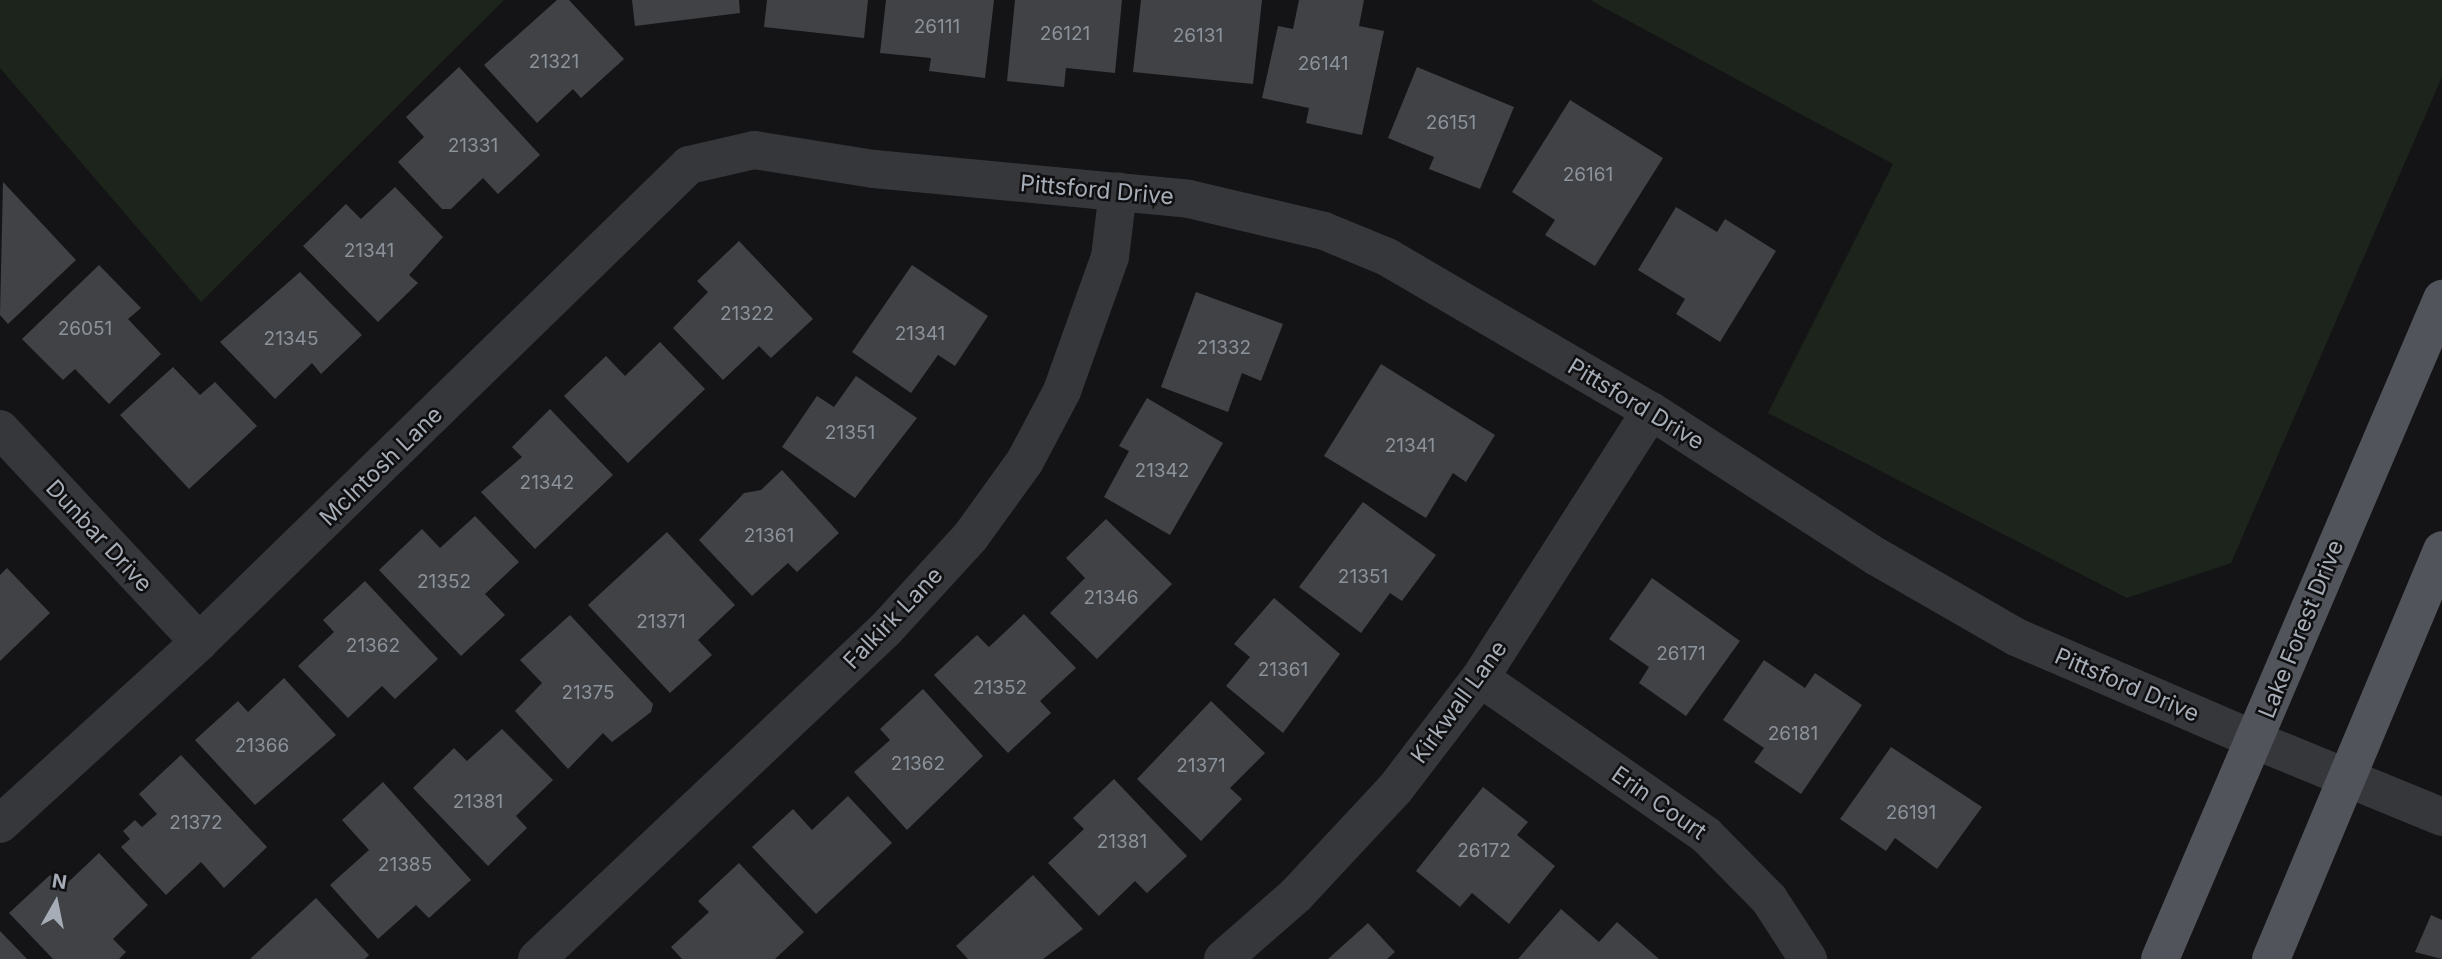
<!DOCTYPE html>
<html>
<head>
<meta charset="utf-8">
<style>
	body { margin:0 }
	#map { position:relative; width:2442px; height:959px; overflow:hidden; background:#141416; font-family:Inter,sans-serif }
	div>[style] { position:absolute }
	.green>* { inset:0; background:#1c241c }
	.building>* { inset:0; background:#404246 }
	.minor>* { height:38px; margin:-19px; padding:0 19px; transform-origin:19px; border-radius:19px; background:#35373b }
	.tertiary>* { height:38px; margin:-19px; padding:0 19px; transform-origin:19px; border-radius:19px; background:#35373b }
	.primary>* { height:38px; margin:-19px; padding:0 19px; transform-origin:19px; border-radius:19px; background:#51545a }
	span { translate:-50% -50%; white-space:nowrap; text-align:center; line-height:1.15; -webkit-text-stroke:5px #0f0f11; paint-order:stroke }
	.number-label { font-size:19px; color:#8c929a }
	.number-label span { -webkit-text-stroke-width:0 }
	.street-label { font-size:23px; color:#a6adb6 }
	.north { position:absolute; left:21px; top:868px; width:70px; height:70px; -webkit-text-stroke:5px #0f0f11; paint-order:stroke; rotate:9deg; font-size:19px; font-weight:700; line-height:28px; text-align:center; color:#a6adb6 }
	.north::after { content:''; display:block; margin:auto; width:24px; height:32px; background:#a6adb6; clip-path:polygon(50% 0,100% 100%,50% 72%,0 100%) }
</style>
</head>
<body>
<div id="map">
	<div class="green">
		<i style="clip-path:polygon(0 0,504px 0,201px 302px,0 68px)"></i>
		<i style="clip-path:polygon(1590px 0,2442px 0,2442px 77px,2231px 563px,2127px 598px,1768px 413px,1893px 164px)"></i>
	</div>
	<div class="building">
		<i style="clip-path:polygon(557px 0,569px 0,624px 59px,581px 98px,573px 89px,537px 123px,484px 65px)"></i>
		<i style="clip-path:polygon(632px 0,739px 0,740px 13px,635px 26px)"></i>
		<i style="clip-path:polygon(767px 0,868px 0,864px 38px,764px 27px)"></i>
		<i style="clip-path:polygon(886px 0,994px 0,985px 78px,929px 71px,931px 58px,880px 53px)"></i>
		<i style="clip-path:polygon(1015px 0,1122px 0,1115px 73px,1066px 68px,1064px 87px,1007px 81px)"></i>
		<i style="clip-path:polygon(1141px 0,1262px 0,1253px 84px,1133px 72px)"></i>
		<i style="clip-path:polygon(1299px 0,1364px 0,1359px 26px,1384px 31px,1362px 135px,1306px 123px,1309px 108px,1262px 98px,1278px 26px,1293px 29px)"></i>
		<i style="clip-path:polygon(459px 67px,540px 155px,498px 194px,483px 178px,451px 209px,442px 209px,398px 162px,424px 137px,406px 117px)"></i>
		<i style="clip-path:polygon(1417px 67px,1514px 107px,1480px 189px,1429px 169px,1434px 157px,1388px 138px)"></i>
		<i style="clip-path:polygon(1570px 100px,1663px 158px,1595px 266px,1545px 235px,1555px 220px,1512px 192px)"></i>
		<i style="clip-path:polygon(3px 182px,76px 260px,8px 324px,0 315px)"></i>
		<i style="clip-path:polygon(395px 187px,443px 237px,409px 275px,418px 283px,378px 322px,303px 246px,346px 204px,361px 219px)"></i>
		<i style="clip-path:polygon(1676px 207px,1717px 232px,1725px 219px,1776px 251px,1720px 342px,1676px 314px,1685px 299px,1638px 270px)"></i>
		<i style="clip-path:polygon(739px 241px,813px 319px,771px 358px,759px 346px,723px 380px,673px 328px,708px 292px,697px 281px)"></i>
		<i style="clip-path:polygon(99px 265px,141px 308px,128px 319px,161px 354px,109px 404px,75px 369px,63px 380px,22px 339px)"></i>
		<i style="clip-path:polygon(912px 265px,988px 316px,955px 366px,938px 355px,911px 393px,852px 352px)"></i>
		<i style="clip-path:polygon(300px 272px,362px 335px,321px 374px,312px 363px,275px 399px,220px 342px)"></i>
		<i style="clip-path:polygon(1196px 292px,1283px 324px,1261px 381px,1242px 373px,1228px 412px,1161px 387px)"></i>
		<i style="clip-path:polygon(660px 342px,705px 389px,628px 463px,564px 396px,606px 356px,625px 376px)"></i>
		<i style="clip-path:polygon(1381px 364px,1495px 435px,1466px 482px,1453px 473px,1426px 518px,1324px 456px)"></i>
		<i style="clip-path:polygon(173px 367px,200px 395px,215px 382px,257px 426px,189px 489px,120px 415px)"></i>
		<i style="clip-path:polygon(856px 376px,917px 418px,855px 498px,782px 447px,817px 396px,834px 407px)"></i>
		<i style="clip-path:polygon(1147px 398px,1223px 443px,1170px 535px,1104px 497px,1129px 451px,1119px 446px)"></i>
		<i style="clip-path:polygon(550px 409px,613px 475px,535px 549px,481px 492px,522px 457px,512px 447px)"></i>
		<i style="clip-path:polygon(782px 470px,839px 533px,797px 572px,788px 563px,752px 596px,699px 540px,744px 493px,761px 490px)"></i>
		<i style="clip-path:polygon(1363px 502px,1436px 555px,1402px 601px,1390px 593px,1361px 633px,1299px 587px)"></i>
		<i style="clip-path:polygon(475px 516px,519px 562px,485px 594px,505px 615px,461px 656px,379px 570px,422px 529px,440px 548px)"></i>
		<i style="clip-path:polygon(1106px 519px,1172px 584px,1097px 659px,1050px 613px,1085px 578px,1066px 558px)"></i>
		<i style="clip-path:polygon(667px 532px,735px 605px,698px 640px,712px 655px,670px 693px,588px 605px)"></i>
		<i style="clip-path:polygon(7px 568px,50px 613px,0 661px,0 575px)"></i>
		<i style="clip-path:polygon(1652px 578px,1740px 641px,1686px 716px,1639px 683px,1649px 667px,1609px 639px)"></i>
		<i style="clip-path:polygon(365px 581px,438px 659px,395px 699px,382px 686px,348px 718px,298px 666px,334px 632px,323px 620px)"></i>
		<i style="clip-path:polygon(1274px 598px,1340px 654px,1283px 733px,1226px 686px,1250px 657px,1234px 644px)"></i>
		<i style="clip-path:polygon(1024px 614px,1076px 668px,1040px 701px,1051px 713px,1008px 753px,934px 675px,977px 635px,989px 647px)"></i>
		<i style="clip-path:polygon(570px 615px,653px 704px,651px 712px,612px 742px,603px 733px,568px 769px,515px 711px,542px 683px,520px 660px)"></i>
		<i style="clip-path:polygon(1764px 660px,1805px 688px,1815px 673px,1862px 705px,1801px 794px,1754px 762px,1764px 748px,1723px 720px)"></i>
		<i style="clip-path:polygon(284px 678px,336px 735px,255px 805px,195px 740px,238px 701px,248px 712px)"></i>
		<i style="clip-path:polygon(923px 689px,983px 756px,907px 830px,854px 772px,890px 740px,880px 729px)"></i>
		<i style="clip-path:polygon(1211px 701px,1265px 753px,1230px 788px,1242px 799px,1201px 841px,1137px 779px)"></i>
		<i style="clip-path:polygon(502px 729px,553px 780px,516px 816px,527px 828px,488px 866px,413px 788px,454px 748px,467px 761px)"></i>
		<i style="clip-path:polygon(1891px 747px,1982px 807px,1937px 869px,1895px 838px,1886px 851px,1840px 819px)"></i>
		<i style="clip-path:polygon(181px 755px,267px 847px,224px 888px,201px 862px,166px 895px,121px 847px,130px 839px,123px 831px,135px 820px,142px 827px,157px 814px,139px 794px)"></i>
		<i style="clip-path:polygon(1114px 779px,1187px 856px,1147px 893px,1135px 881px,1099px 916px,1048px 863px,1084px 829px,1073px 818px)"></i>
		<i style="clip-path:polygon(383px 782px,471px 880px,429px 918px,416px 905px,378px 939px,330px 885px,369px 850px,342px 820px)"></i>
		<i style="clip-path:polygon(1483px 787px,1528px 822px,1517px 835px,1555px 866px,1509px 924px,1472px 893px,1460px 907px,1416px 871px)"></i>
		<i style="clip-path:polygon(848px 796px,892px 843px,816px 914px,752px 847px,793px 809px,812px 830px)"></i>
		<i style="clip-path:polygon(99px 853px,148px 905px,113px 939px,126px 952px,119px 959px,53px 959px,9px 913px,50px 875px,63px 887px)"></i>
		<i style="clip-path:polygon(739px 863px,804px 932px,775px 959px,682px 959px,671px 947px,709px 912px,698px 901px)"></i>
		<i style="clip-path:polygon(1033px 875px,1083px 929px,1043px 959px,968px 959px,956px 946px)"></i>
		<i style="clip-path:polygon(316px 898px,369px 955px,365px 959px,250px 959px)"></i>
		<i style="clip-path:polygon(1561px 909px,1599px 942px,1617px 922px,1659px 959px,1518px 959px)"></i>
		<i style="clip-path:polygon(2431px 915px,2442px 920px,2442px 959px,2415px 952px)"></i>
		<i style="clip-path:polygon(1368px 923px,1395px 952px,1387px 959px,1328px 959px)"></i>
		<i style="clip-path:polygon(0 931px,27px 959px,0 959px)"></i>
	</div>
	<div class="minor">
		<i style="left:0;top:429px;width:291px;rotate:46.9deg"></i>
		<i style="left:1480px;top:678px;width:275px;rotate:34.8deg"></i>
		<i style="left:1706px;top:835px;width:90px;rotate:45.5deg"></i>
		<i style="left:1769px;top:899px;width:72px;rotate:57deg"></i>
		<i style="left:0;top:824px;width:270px;rotate:-42.4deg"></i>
		<i style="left:199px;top:642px;width:684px;rotate:-44.23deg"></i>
		<i style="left:689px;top:165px;width:67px;rotate:-13deg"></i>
		<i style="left:754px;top:150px;width:121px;rotate:9deg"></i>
		<i style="left:874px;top:169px;width:316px;rotate:5.4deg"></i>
		<i style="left:1189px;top:199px;width:139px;rotate:13.3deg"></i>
		<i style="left:1324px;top:231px;width:68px;rotate:22.4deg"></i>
		<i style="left:1387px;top:257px;width:306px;rotate:30.3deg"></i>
		<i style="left:1651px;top:411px;width:269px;rotate:32.9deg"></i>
		<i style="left:1877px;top:557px;width:160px;rotate:29.9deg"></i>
		<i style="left:2016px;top:637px;width:262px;rotate:23.3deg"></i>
		<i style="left:537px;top:959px;width:479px;rotate:-43.4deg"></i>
		<i style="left:885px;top:630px;width:127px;rotate:-47.5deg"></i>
		<i style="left:971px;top:536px;width:92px;rotate:-54.2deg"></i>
		<i style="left:1025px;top:461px;width:79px;rotate:-62.1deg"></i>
		<i style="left:1062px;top:391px;width:142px;rotate:-70.3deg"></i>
		<i style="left:1110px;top:257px;width:66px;rotate:-83.1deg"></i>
		<i style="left:1223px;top:959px;width:97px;rotate:-41.2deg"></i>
		<i style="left:1296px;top:895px;width:145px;rotate:-47deg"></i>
		<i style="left:1395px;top:789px;width:140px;rotate:-52.6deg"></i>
		<i style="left:1480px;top:678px;width:317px;rotate:-57.4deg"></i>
	</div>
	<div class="tertiary">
		<i style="left:2257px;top:741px;width:200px;rotate:22.3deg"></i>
	</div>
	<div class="primary">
		<i style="left:2160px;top:959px;width:718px;rotate:-66.86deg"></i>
		<i style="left:2271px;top:959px;width:443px;rotate:-67.3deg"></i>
	</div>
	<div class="number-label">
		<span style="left:937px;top:27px">26111</span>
		<span style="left:1065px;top:34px">26121</span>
		<span style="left:1198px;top:36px">26131</span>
		<span style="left:554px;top:62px">21321</span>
		<span style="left:1323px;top:64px">26141</span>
		<span style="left:1451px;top:123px">26151</span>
		<span style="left:473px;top:146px">21331</span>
		<span style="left:1588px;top:175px">26161</span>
		<span style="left:369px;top:251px">21341</span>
		<span style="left:747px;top:314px">21322</span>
		<span style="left:85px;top:329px">26051</span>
		<span style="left:920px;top:334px">21341</span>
		<span style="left:291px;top:339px">21345</span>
		<span style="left:1224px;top:348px">21332</span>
		<span style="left:850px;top:433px">21351</span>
		<span style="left:1410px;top:446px">21341</span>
		<span style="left:1162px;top:471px">21342</span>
		<span style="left:547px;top:483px">21342</span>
		<span style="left:769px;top:536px">21361</span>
		<span style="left:1363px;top:577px">21351</span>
		<span style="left:444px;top:582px">21352</span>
		<span style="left:1111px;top:598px">21346</span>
		<span style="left:661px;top:622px">21371</span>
		<span style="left:373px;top:646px">21362</span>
		<span style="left:1681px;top:654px">26171</span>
		<span style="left:1283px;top:670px">21361</span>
		<span style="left:1000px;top:688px">21352</span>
		<span style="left:588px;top:693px">21375</span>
		<span style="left:1793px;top:734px">26181</span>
		<span style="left:262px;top:746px">21366</span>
		<span style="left:918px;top:764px">21362</span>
		<span style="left:1201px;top:766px">21371</span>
		<span style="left:478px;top:802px">21381</span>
		<span style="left:1911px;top:813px">26191</span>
		<span style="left:196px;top:823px">21372</span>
		<span style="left:1122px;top:842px">21381</span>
		<span style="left:1484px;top:851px">26172</span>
		<span style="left:405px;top:865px">21385</span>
	</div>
	<div class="street-label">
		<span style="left:1097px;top:190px;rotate:5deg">Pittsford Drive</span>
		<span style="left:1636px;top:404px;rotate:31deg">Pittsford Drive</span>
		<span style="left:381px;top:466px;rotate:-44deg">McIntosh Lane</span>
		<span style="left:99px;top:536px;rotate:47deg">Dunbar Drive</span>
		<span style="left:893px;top:618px;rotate:-46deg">Falkirk Lane</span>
		<span style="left:2301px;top:629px;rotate:-68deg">Lake Forest Drive</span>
		<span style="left:2127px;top:685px;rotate:23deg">Pittsford Drive</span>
		<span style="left:1459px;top:702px;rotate:-54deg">Kirkwall Lane</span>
		<span style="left:1659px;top:803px;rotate:35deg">Erin Court</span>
	</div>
	<div class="north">N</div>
</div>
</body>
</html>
